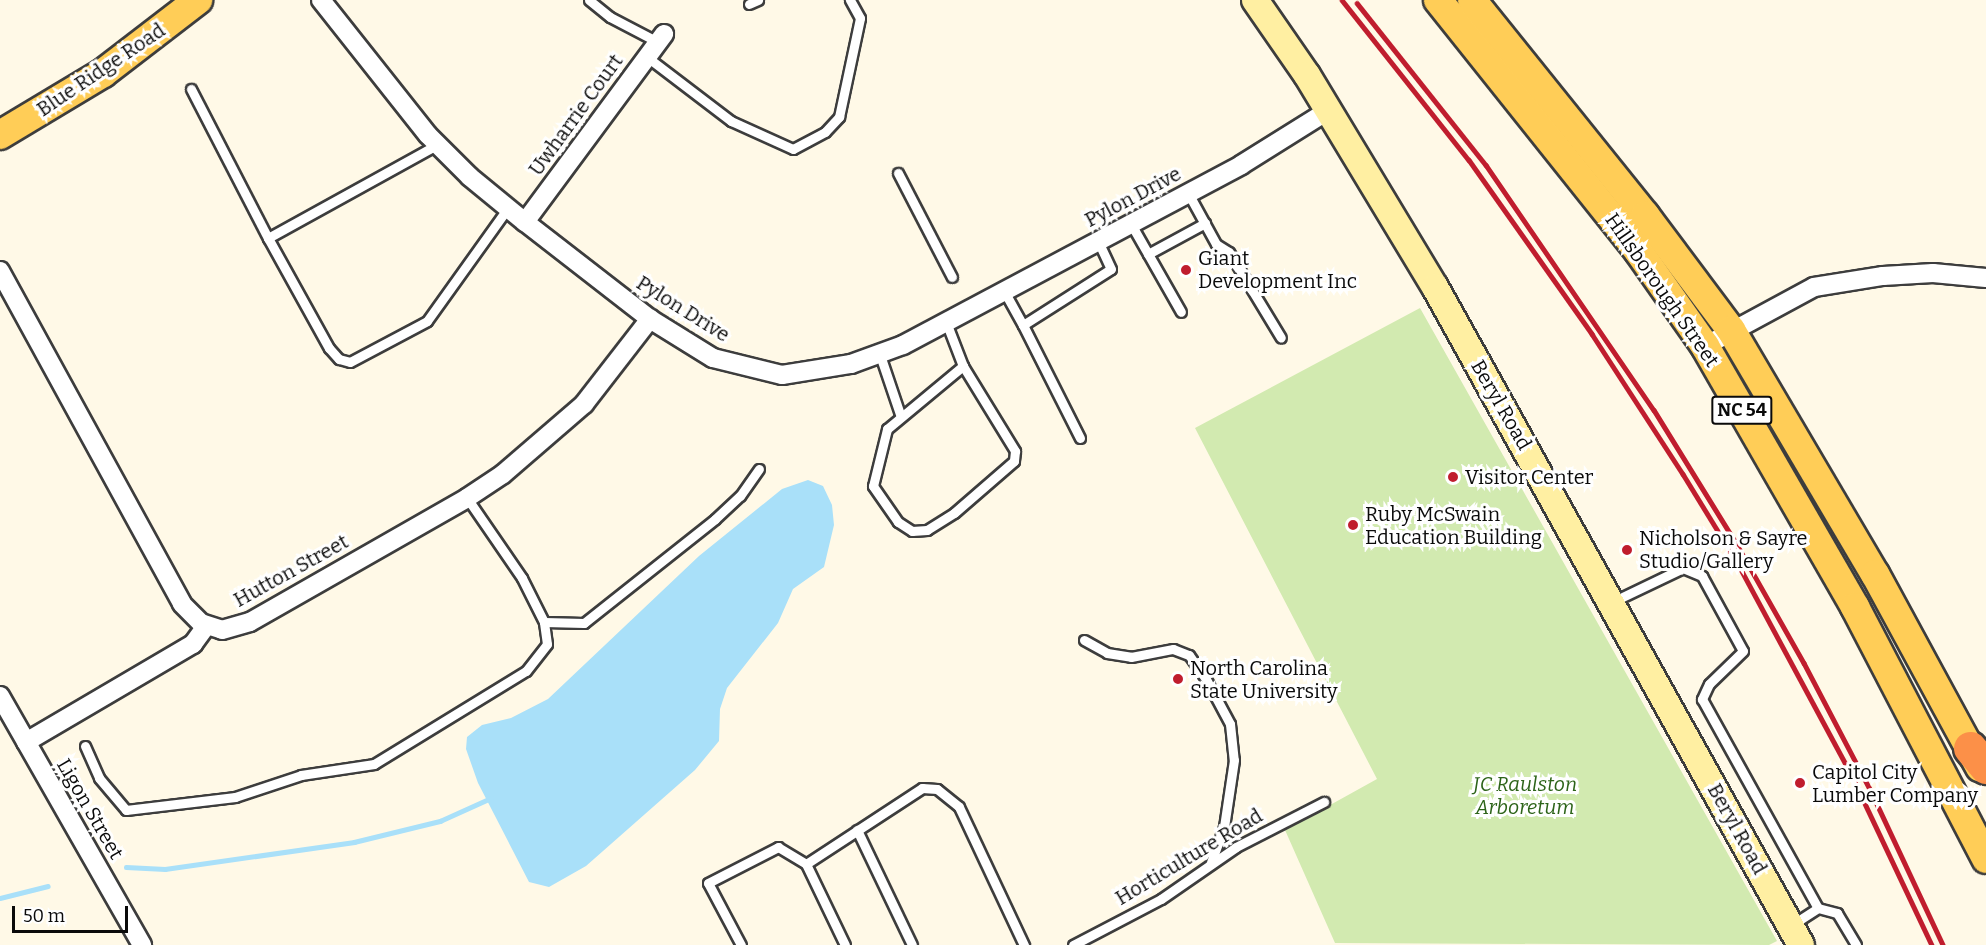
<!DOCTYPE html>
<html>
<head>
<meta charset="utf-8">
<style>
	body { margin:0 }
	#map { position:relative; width:1986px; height:945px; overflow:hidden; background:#fff9e7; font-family:Bitter,serif }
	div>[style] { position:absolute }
	.green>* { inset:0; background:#d2eab0 }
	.water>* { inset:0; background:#a9e0f9 }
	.stream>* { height:4.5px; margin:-2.25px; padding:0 2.25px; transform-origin:2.25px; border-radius:2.25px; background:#a9e0f9 }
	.roads { filter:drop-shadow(2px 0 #3d3d3d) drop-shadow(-2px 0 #3d3d3d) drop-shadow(0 2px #3d3d3d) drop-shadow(0 -2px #3d3d3d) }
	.lane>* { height:9px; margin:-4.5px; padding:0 4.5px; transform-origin:4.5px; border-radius:4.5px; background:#fff }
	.street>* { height:18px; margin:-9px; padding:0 9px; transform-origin:9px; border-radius:9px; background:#fff }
	.secondary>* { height:26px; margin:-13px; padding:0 13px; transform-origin:13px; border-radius:13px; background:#ffefa2 }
	.primary>* { height:28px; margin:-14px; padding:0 14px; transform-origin:14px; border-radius:14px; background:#ffcd57 }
	.highway>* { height:33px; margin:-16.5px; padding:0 16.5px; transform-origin:16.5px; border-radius:16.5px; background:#fc9048 }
	.rail>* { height:4.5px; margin:-2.25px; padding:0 2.25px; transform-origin:2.25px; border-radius:2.25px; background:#c01d2e }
	.dots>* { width:16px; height:16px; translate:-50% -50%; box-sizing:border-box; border:3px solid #fff; border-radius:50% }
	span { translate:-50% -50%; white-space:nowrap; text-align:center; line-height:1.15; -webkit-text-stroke:6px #fff; paint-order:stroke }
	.shield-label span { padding:2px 4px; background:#fff; border:2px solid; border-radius:4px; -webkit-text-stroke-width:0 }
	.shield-label { font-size:18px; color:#0a0a0a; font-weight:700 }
	.street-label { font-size:20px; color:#0a0a0a }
	.poi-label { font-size:20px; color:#0a0a0a }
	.left { translate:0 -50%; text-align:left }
	.park-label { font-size:20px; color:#2d6419; font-style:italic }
	.scale { position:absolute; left:12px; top:906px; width:116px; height:27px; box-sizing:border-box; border:3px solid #0a0a0a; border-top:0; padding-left:8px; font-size:18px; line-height:21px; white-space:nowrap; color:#0a0a0a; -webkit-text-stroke:4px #fff; paint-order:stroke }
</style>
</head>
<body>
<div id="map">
	<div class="green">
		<i style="clip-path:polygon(1420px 308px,1777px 941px,1769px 945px,1335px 943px,1285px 830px,1377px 779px,1195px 428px)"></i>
	</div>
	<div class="water">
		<i style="clip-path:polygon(808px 480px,823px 486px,832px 505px,834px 525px,824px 567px,793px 589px,778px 623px,727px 688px,720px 709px,719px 741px,695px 770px,586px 866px,549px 887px,529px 882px,478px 783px,466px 749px,467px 737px,482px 725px,511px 718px,548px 699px,699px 556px,782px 489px)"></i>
	</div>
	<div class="stream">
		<i style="left:126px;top:867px;width:39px;rotate:3deg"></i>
		<i style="left:165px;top:869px;width:191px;rotate:-8.1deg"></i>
		<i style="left:354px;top:842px;width:89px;rotate:-13.7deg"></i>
		<i style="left:440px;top:821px;width:56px;rotate:-24.3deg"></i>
		<i style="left:0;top:898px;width:49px;rotate:-14deg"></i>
	</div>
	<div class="roads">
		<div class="lane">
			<i style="left:589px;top:0;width:27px;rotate:39deg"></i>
			<i style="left:610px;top:17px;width:54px;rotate:27.5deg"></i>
			<i style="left:749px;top:4px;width:10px;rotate:-24deg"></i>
			<i style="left:647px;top:57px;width:106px;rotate:37.3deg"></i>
			<i style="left:731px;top:121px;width:68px;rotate:24.3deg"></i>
			<i style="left:793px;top:149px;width:36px;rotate:-28deg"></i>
			<i style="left:825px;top:132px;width:21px;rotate:-47deg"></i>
			<i style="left:839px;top:117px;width:101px;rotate:-78deg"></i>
			<i style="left:860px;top:18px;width:21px;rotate:-119deg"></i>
			<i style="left:191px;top:89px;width:168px;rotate:62.7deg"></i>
			<i style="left:268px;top:238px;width:126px;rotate:61deg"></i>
			<i style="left:329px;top:348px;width:15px;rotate:48deg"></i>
			<i style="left:339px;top:359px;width:11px;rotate:15deg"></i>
			<i style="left:350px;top:362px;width:87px;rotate:-28deg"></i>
			<i style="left:427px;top:321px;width:139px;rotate:-54.4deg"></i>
			<i style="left:898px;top:173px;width:117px;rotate:62.6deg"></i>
			<i style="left:1188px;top:193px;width:58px;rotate:61.2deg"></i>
			<i style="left:1216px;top:244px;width:15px;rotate:32deg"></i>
			<i style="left:1229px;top:252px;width:100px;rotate:58.8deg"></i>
			<i style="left:1131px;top:224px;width:101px;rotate:60.4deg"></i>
			<i style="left:268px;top:238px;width:194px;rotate:-28.9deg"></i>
			<i style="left:1148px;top:254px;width:65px;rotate:-28.5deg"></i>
			<i style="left:1004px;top:291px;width:39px;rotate:61deg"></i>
			<i style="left:946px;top:322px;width:47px;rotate:68.9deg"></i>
			<i style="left:963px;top:366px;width:100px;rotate:58.5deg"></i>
			<i style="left:1015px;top:451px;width:10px;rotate:96deg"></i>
			<i style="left:1014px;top:461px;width:79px;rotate:139.1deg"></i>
			<i style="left:954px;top:513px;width:32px;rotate:148deg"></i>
			<i style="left:927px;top:530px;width:15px;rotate:176deg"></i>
			<i style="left:912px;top:531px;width:17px;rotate:-147deg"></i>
			<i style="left:898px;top:522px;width:44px;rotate:-124.8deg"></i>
			<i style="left:873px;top:486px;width:59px;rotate:-76.2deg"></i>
			<i style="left:887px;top:429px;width:99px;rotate:-39.7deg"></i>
			<i style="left:880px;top:355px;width:65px;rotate:71.3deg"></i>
			<i style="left:1080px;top:438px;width:127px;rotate:-116.8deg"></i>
			<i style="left:1023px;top:325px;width:104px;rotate:-32.5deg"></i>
			<i style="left:1111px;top:269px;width:31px;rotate:-115deg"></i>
			<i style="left:1612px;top:602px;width:79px;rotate:-25.6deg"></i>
			<i style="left:1683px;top:568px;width:21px;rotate:23deg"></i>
			<i style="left:1702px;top:576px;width:85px;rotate:61.3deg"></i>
			<i style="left:1743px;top:651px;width:47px;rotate:135.9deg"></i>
			<i style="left:1709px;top:684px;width:17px;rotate:115deg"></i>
			<i style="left:1702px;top:699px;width:239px;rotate:61deg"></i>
			<i style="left:1818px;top:908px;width:30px;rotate:147deg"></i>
			<i style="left:544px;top:622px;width:40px;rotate:1.4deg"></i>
			<i style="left:584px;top:623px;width:167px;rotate:-38.4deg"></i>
			<i style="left:715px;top:519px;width:34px;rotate:-43deg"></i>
			<i style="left:740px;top:496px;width:33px;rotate:-55deg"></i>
			<i style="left:1084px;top:640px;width:26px;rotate:29deg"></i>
			<i style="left:1107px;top:653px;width:24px;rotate:9deg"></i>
			<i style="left:1131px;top:657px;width:43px;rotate:-10.8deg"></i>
			<i style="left:1173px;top:649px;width:17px;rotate:21deg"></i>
			<i style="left:1189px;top:655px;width:29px;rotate:55deg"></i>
			<i style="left:1206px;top:679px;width:51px;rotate:61.9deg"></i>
			<i style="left:1230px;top:724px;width:36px;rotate:84deg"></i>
			<i style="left:1234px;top:760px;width:68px;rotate:98.5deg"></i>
			<i style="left:1224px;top:827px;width:40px;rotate:110.2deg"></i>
			<i style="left:85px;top:746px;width:35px;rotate:66deg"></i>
			<i style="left:99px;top:778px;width:42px;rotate:49.8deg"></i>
			<i style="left:126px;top:810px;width:110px;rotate:-6.8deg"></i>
			<i style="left:235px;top:797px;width:70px;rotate:-18.4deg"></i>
			<i style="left:301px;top:775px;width:74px;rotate:-8.6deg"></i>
			<i style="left:374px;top:764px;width:178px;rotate:-31.5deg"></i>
			<i style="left:526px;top:671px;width:34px;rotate:-52deg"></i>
			<i style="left:547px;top:644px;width:22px;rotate:-98deg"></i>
			<i style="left:544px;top:622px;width:49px;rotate:-116.6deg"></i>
			<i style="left:522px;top:578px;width:97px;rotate:-124.5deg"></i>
			<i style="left:857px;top:830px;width:127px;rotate:64.4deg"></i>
			<i style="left:1818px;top:908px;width:20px;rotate:15deg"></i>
			<i style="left:1837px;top:913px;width:37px;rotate:59deg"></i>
			<i style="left:741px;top:945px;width:70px;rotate:-118deg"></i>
			<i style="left:708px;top:883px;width:79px;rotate:-27.2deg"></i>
			<i style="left:778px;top:847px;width:33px;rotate:31deg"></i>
			<i style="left:845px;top:945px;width:90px;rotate:-115.7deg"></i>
			<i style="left:806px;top:864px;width:139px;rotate:-33.2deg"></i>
			<i style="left:922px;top:788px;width:15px;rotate:4deg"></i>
			<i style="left:937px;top:789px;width:28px;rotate:39deg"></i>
			<i style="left:959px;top:807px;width:153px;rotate:64.8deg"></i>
			<i style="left:1073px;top:945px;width:99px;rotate:-27.6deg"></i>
			<i style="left:1161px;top:899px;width:91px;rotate:-34.7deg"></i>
			<i style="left:1236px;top:847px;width:99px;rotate:-27.1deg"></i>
		</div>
		<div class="street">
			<i style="left:321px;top:0;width:172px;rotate:51.6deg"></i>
			<i style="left:428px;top:135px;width:59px;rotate:45deg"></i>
			<i style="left:470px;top:177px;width:71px;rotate:39.3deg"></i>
			<i style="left:525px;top:222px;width:158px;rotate:37.8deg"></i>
			<i style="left:650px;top:319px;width:74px;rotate:31.8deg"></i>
			<i style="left:713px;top:358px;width:71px;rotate:13.8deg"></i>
			<i style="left:782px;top:375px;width:70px;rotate:-9.1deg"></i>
			<i style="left:851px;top:364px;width:55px;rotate:-20.1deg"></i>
			<i style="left:903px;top:345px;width:383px;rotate:-28deg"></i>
			<i style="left:1241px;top:165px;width:104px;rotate:-32deg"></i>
			<i style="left:525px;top:222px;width:234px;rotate:-53.5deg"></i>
			<i style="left:0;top:271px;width:379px;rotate:61.3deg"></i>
			<i style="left:182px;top:604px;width:27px;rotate:45deg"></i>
			<i style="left:201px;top:623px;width:22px;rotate:18deg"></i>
			<i style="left:222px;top:630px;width:29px;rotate:-16deg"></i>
			<i style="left:250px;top:622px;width:250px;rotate:-29.7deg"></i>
			<i style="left:467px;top:498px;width:43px;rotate:-33.7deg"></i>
			<i style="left:503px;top:474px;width:107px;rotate:-40.8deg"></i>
			<i style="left:584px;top:404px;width:108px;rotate:-52.2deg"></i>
			<i style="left:1705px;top:346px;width:124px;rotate:-28.4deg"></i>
			<i style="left:1814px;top:287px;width:70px;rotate:-9.1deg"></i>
			<i style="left:1883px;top:276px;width:50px;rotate:-3.4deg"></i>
			<i style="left:1933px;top:273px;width:53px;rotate:5.4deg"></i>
			<i style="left:0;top:696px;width:287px;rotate:60.3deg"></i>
			<i style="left:26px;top:742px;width:194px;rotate:-30.4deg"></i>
			<i style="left:193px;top:644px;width:22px;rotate:-54deg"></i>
		</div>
		<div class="secondary">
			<i style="left:1255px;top:0;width:91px;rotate:55.3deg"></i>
			<i style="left:1307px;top:75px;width:248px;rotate:58.9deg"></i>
			<i style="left:1435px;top:287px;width:753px;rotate:60.92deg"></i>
		</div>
		<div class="primary">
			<i style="left:1438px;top:0;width:322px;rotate:51.4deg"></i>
			<i style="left:1639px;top:252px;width:115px;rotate:54.9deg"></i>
			<i style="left:1705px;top:346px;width:301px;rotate:60.1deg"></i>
			<i style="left:1855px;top:607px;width:284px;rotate:62.5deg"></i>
			<i style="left:1472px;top:0;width:276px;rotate:51.2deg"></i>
			<i style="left:1645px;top:215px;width:144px;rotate:53.2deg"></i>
			<i style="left:1731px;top:330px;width:283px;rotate:59.5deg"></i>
			<i style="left:1875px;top:574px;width:220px;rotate:61.5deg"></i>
			<i style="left:0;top:135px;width:120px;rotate:-31deg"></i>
			<i style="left:103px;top:73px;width:120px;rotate:-37.5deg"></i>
		</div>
		<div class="highway">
			<i style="left:1970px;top:748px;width:25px;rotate:50deg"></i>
		</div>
	</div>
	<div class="rail">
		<i style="left:1342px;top:0;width:204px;rotate:51.6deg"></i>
		<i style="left:1469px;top:160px;width:213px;rotate:54.7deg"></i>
		<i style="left:1592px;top:334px;width:167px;rotate:57deg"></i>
		<i style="left:1683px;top:474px;width:103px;rotate:58.5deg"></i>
		<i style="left:1737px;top:562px;width:243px;rotate:61.7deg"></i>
		<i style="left:1852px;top:776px;width:187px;rotate:64.7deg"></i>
		<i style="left:1357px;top:3px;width:207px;rotate:51.5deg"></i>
		<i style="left:1486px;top:165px;width:297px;rotate:55.6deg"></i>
		<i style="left:1654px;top:410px;width:154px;rotate:58.3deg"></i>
		<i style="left:1735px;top:541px;width:140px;rotate:60.5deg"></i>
		<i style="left:1804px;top:663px;width:142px;rotate:62.4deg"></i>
		<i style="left:1870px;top:789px;width:172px;rotate:64.9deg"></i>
	</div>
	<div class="dots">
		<i style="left:1186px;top:270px;background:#c01d2e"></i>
		<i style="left:1453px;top:477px;background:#c01d2e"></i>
		<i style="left:1353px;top:525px;background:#c01d2e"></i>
		<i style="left:1627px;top:550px;background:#c01d2e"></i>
		<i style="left:1178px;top:679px;background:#c01d2e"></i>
		<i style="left:1800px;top:783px;background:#c01d2e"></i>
	</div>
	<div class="shield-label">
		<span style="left:1742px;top:410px">NC 54</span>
	</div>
	<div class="street-label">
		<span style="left:101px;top:70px;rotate:-34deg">Blue Ridge Road</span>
		<span style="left:576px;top:115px;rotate:-54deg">Uwharrie Court</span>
		<span style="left:1133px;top:197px;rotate:-28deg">Pylon Drive</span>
		<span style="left:1662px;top:290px;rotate:55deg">Hillsborough Street</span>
		<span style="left:683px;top:309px;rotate:32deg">Pylon Drive</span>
		<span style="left:1501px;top:405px;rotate:60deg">Beryl Road</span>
		<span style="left:291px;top:571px;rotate:-29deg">Hutton Street</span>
		<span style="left:90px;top:809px;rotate:60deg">Ligon Street</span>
		<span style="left:1737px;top:829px;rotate:61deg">Beryl Road</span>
		<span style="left:1189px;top:857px;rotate:-31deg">Horticulture Road</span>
	</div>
	<div class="poi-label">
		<span class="left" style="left:1198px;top:270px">Giant<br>Development Inc</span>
		<span class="left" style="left:1465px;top:477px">Visitor Center</span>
		<span class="left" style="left:1365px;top:526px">Ruby McSwain<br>Education Building</span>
		<span class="left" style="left:1639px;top:550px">Nicholson &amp; Sayre<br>Studio/Gallery</span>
		<span class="left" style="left:1190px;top:680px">North Carolina<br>State University</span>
		<span class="left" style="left:1812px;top:784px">Capitol City<br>Lumber Company</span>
	</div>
	<div class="park-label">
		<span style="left:1525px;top:796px">JC Raulston<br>Arboretum</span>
	</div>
	<div class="scale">50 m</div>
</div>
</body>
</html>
